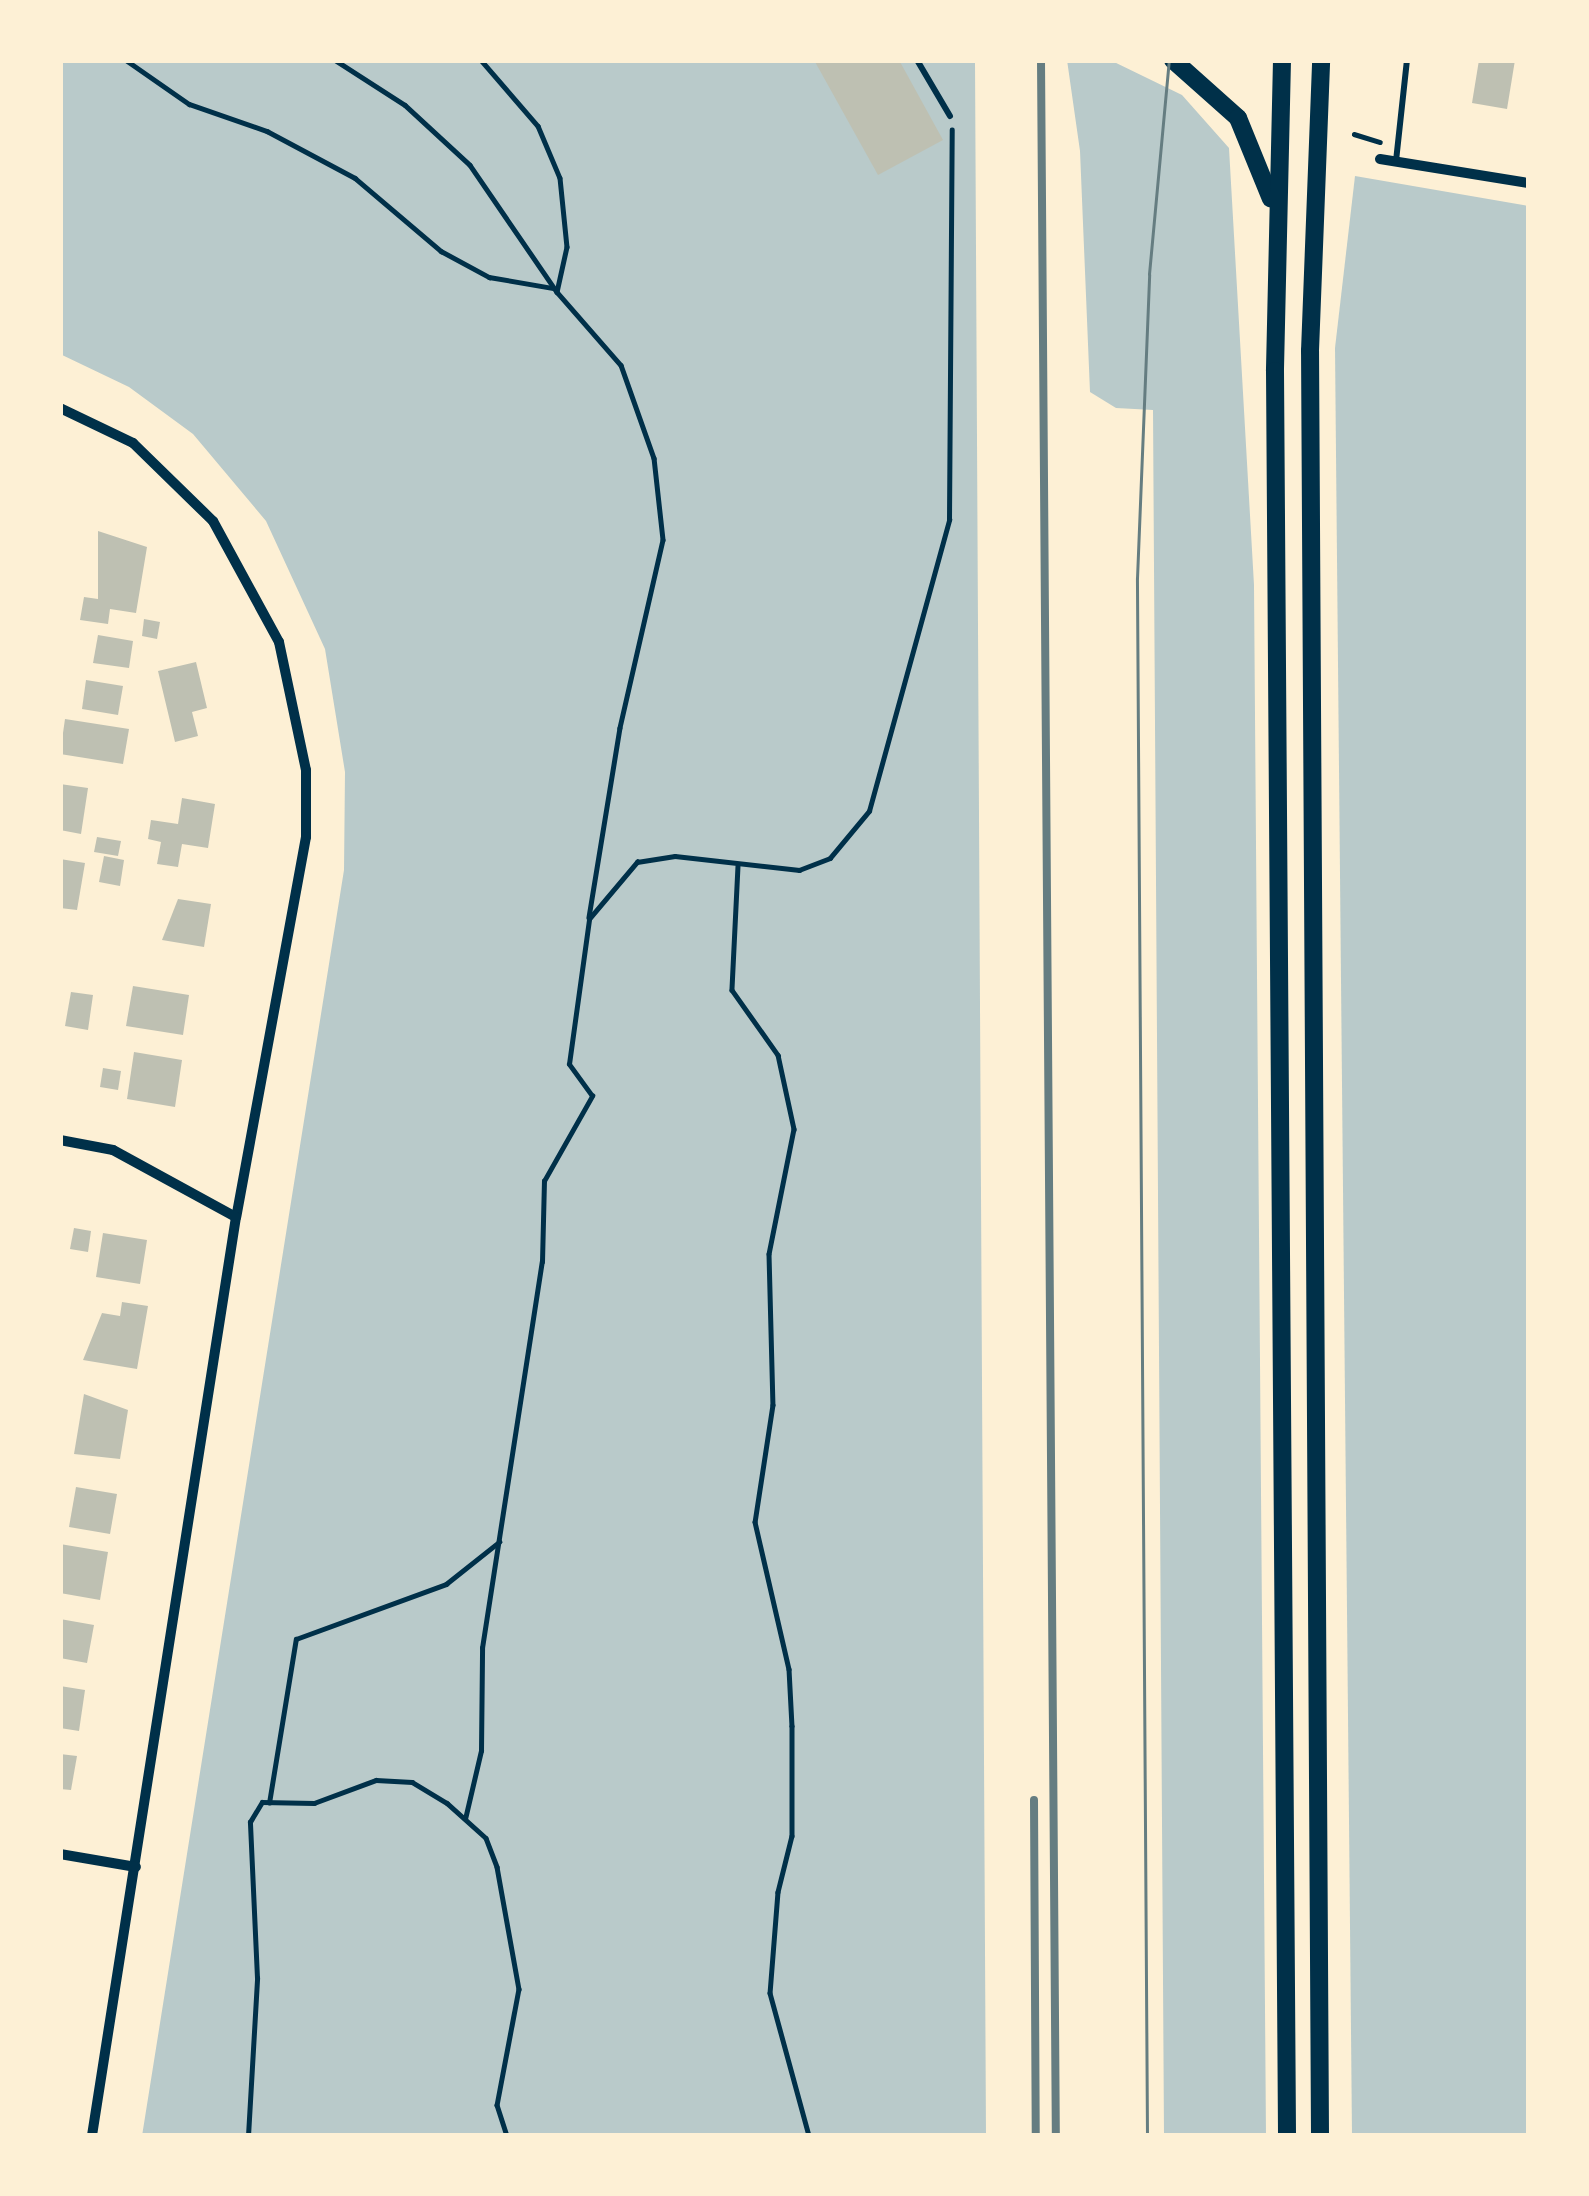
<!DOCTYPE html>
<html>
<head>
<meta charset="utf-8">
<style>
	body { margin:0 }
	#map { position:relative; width:1589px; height:2196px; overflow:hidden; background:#fdf0d5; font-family:Overpass,sans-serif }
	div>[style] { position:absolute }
	.green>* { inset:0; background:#b9caca }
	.building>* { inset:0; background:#bec0b2 }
	.path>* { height:4.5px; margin:-2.25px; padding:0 2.25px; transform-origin:2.25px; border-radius:2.25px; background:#003049 }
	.service>* { height:6px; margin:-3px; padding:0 3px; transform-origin:3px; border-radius:3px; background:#003049 }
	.minor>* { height:10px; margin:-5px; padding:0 5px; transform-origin:5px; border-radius:5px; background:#003049 }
	.trunk>* { height:18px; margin:-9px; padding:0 9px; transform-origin:9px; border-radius:9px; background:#003049 }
	.tram>* { height:3px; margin:-1.5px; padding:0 1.5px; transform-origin:1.5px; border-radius:1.5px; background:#657d81 }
	.rail>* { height:8px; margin:-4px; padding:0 4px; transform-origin:4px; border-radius:4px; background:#657d81 }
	span { translate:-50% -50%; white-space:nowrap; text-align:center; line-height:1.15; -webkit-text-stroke:9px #fdf0d5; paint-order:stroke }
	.frame { position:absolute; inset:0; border:63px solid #fdf0d5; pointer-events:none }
</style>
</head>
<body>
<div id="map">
	<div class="green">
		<i style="clip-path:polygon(60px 60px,975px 60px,986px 2136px,142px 2136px,344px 870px,345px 772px,325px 649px,266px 521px,193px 434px,129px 387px,60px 354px)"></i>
		<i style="clip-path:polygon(1067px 60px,1110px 60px,1182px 95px,1229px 148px,1254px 585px,1266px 2136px,1164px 2136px,1153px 410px,1116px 408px,1090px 392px,1080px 151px)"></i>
		<i style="clip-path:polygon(1355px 176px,1529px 206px,1529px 2136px,1352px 2136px,1335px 348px)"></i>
	</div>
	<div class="building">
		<i style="clip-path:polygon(814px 60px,899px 60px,943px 140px,878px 175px)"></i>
		<i style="clip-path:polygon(1479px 60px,1515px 60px,1507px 109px,1472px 103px)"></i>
		<i style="clip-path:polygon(98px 531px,147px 547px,136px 613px,110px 609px,108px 624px,80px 620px,84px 597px,98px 599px)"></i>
		<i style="clip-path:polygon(144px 619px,160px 622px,157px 639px,142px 636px)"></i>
		<i style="clip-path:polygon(98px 635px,133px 641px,129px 668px,93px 663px)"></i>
		<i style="clip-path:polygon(196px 662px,207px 708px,192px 712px,198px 736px,175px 742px,158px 671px)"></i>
		<i style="clip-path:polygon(86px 680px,123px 686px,118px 715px,82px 709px)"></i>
		<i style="clip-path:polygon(65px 719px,129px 729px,123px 764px,60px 754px)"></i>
		<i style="clip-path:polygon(60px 784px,88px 788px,81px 834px,60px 830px)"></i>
		<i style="clip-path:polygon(182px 798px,215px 804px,208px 848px,182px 844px,178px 867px,157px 864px,161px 842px,148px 839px,151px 820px,178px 824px)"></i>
		<i style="clip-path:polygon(97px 837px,121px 841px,118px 856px,94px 852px)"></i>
		<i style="clip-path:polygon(104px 856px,124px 860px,120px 886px,99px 882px)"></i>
		<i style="clip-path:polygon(60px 859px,85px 863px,77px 910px,60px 908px)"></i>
		<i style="clip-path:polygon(178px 899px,211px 904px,204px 947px,162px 940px)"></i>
		<i style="clip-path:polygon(133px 986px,189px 995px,183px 1035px,126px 1026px)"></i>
		<i style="clip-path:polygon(71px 992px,93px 995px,88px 1030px,65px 1026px)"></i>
		<i style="clip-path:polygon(134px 1052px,182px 1060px,175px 1107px,127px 1099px)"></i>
		<i style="clip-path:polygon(103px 1068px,121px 1071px,118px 1090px,100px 1087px)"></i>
		<i style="clip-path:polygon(74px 1228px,91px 1231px,88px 1252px,70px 1249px)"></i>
		<i style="clip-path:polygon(103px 1233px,147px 1240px,140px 1284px,96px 1277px)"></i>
		<i style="clip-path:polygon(122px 1302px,148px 1306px,137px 1369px,83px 1360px,102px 1313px,120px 1316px)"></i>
		<i style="clip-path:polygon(84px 1394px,128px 1410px,120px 1459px,74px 1454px)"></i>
		<i style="clip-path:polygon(76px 1487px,117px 1494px,110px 1534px,69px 1527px)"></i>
		<i style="clip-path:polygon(60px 1544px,108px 1552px,100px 1600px,60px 1593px)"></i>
		<i style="clip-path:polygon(60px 1619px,94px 1625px,87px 1663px,60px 1658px)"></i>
		<i style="clip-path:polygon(60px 1686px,85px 1690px,79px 1731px,60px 1728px)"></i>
		<i style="clip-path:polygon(60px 1754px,77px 1756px,71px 1790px,60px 1789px)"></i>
	</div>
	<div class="path">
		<i style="left:126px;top:60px;width:77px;rotate:34.9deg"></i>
		<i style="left:189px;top:104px;width:83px;rotate:19.1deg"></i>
		<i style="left:267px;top:131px;width:100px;rotate:28.1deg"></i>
		<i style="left:355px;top:178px;width:113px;rotate:40.3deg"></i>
		<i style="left:441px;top:251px;width:55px;rotate:28.4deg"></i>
		<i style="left:489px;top:277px;width:65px;rotate:9.8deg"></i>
		<i style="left:335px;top:60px;width:83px;rotate:32.7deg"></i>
		<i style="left:405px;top:105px;width:88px;rotate:42.7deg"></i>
		<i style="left:470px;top:165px;width:154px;rotate:55.6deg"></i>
		<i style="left:557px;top:292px;width:97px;rotate:48.8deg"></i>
		<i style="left:621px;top:365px;width:99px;rotate:70.5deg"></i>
		<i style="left:654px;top:458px;width:82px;rotate:83.7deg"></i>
		<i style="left:663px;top:540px;width:193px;rotate:102.9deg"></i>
		<i style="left:620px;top:728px;width:192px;rotate:99.3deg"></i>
		<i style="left:481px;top:60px;width:87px;rotate:49.2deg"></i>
		<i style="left:538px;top:126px;width:56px;rotate:67.1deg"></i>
		<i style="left:560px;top:178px;width:69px;rotate:84.2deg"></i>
		<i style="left:567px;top:247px;width:46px;rotate:102.5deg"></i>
		<i style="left:1354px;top:134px;width:27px;rotate:17deg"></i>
		<i style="left:738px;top:866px;width:124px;rotate:92.8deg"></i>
		<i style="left:732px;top:990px;width:80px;rotate:54.7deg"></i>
		<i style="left:778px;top:1055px;width:76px;rotate:77.8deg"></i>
		<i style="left:794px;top:1129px;width:127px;rotate:101.3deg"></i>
		<i style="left:769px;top:1254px;width:151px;rotate:88.5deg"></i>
		<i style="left:773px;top:1405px;width:118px;rotate:98.7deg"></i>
		<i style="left:755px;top:1522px;width:151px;rotate:77deg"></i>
		<i style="left:789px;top:1669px;width:57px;rotate:87deg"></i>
		<i style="left:792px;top:1726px;width:110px;rotate:90deg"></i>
		<i style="left:792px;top:1836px;width:58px;rotate:104deg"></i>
		<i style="left:778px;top:1892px;width:101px;rotate:94.5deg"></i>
		<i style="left:770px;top:1993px;width:148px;rotate:74.7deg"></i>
		<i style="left:269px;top:1803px;width:166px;rotate:-80.7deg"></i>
		<i style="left:296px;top:1639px;width:160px;rotate:-20.1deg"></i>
		<i style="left:446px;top:1584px;width:68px;rotate:-38.4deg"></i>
		<i style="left:465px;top:1819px;width:70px;rotate:-76.8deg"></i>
		<i style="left:481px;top:1751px;width:103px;rotate:-89.4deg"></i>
		<i style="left:482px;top:1648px;width:391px;rotate:-81.2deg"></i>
		<i style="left:542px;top:1262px;width:81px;rotate:-88.6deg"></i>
		<i style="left:544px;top:1181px;width:98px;rotate:-60.5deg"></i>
		<i style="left:592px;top:1096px;width:39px;rotate:-126deg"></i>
		<i style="left:569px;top:1064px;width:146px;rotate:-82.1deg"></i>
		<i style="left:589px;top:919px;width:75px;rotate:-49.9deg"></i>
		<i style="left:637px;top:862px;width:38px;rotate:-9deg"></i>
		<i style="left:675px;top:856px;width:125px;rotate:6.4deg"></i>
		<i style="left:799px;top:870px;width:33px;rotate:-21deg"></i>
		<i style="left:830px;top:858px;width:61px;rotate:-50.3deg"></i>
		<i style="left:869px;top:811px;width:302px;rotate:-74.6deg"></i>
		<i style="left:949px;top:520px;width:390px;rotate:-89.6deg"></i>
		<i style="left:248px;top:2136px;width:158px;rotate:-86.7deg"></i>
		<i style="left:257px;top:1978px;width:156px;rotate:-92.6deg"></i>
		<i style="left:250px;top:1822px;width:23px;rotate:-59deg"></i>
		<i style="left:262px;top:1802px;width:52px;rotate:1.1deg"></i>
		<i style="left:314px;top:1803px;width:66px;rotate:-20.4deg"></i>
		<i style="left:376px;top:1780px;width:36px;rotate:3deg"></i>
		<i style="left:412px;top:1782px;width:41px;rotate:31deg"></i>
		<i style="left:447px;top:1803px;width:52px;rotate:41.9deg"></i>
		<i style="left:486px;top:1838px;width:31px;rotate:69deg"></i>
		<i style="left:497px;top:1867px;width:124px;rotate:79.8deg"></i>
		<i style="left:519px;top:1989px;width:118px;rotate:100.7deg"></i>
		<i style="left:497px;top:2105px;width:33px;rotate:72deg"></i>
	</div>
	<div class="service">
		<i style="left:917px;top:60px;width:65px;rotate:59.5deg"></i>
		<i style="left:1396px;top:161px;width:102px;rotate:-83.8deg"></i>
	</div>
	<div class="minor">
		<i style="left:1380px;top:159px;width:151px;rotate:9.2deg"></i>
		<i style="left:60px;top:408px;width:81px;rotate:25.6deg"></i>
		<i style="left:133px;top:443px;width:112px;rotate:44.3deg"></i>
		<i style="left:213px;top:521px;width:138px;rotate:61.4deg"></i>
		<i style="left:279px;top:642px;width:131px;rotate:78.1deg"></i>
		<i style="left:306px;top:770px;width:67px;rotate:90deg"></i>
		<i style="left:306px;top:837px;width:386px;rotate:100.4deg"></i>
		<i style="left:236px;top:1217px;width:930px;rotate:98.91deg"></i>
		<i style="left:60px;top:1140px;width:54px;rotate:10.7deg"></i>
		<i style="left:113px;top:1150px;width:140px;rotate:28.6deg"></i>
		<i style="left:60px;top:1854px;width:77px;rotate:9.7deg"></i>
	</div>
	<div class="trunk">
		<i style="left:1173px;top:60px;width:87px;rotate:41.7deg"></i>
		<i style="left:1238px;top:118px;width:87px;rotate:67.8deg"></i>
		<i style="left:1282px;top:60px;width:311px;rotate:91.3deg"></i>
		<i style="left:1275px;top:371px;width:1765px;rotate:89.61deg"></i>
		<i style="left:1320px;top:2136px;width:1785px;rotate:-90.32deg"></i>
		<i style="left:1310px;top:351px;width:291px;rotate:-87.8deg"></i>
	</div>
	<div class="tram">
		<i style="left:1147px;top:2136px;width:1558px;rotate:-90.37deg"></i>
		<i style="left:1137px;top:578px;width:304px;rotate:-87.7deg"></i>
		<i style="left:1149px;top:274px;width:215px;rotate:-84.7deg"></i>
	</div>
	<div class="rail">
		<i style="left:1041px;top:60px;width:2076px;rotate:89.59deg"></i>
		<i style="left:1034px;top:1800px;width:336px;rotate:89.7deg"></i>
	</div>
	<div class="frame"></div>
</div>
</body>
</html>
